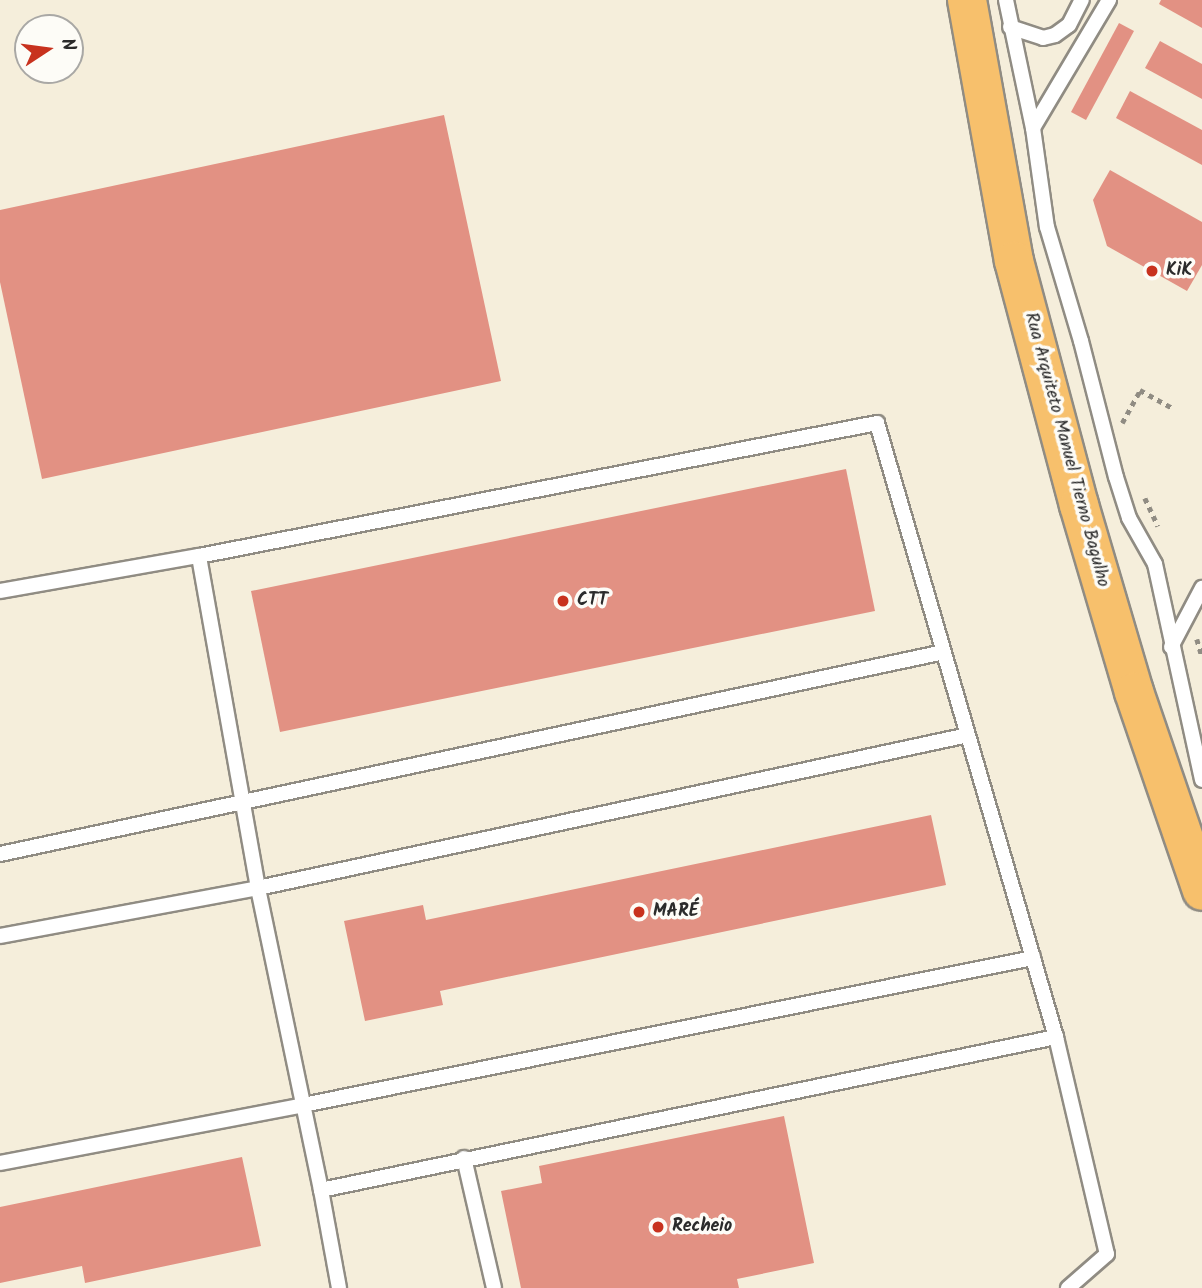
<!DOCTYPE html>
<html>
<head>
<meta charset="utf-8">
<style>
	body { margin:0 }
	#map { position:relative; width:1202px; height:1288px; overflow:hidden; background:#f5eedb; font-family:Kalam,sans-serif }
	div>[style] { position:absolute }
	.building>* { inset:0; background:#e29183 }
	.path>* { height:4.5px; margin-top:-2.25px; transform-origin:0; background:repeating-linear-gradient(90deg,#908c83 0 5px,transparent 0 10px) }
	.roads { filter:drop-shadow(2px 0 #908c83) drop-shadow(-2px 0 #908c83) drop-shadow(0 2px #908c83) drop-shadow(0 -2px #908c83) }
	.lane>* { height:14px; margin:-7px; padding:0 7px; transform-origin:7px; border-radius:7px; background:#fff }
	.primary>* { height:38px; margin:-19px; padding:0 19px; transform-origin:19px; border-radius:19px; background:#f7c06c }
	.dots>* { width:19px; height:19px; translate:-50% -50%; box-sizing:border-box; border:4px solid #fdfcf7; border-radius:50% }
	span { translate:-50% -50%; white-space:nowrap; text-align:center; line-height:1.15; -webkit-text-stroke:7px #fdfcf7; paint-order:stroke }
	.poi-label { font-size:18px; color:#2b2b2b; font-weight:700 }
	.left { translate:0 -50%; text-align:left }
	.street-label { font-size:18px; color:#2b2b2b }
	.north { position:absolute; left:14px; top:14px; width:70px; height:70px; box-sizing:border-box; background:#fdfcf7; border:2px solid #a9a8a5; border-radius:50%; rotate:77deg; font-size:19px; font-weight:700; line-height:28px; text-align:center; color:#2b2b2b }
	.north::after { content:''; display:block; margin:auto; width:24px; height:32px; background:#c8321e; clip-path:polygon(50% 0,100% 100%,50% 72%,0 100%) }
</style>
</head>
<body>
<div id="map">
	<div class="building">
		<i style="clip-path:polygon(1161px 0,1202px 0,1202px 28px,1159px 4px)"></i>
		<i style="clip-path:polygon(1119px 23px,1134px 31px,1086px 120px,1071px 112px)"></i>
		<i style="clip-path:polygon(1160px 41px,1202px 64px,1202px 99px,1145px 68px)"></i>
		<i style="clip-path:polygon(1130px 91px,1202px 130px,1202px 165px,1116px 118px)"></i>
		<i style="clip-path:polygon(444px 115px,501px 381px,42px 479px,0 282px,0 210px)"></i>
		<i style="clip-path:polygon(1110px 170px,1202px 222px,1202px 265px,1187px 291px,1107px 246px,1093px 200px)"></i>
		<i style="clip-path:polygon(846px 469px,875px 611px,280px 732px,251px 591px)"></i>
		<i style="clip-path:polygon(931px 815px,946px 885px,440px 991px,443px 1005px,365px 1021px,344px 921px,423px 905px,426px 920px)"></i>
		<i style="clip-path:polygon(784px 1116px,814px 1263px,737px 1279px,739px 1288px,521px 1288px,501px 1191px,542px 1183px,539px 1166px)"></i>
		<i style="clip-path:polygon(242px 1157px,261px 1246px,85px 1283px,82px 1266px,0 1283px,0 1207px)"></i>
	</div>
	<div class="path">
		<i style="left:1122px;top:423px;width:38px;rotate:-61deg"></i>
		<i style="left:1140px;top:390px;width:39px;rotate:29deg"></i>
		<i style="left:1145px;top:498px;width:31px;rotate:65deg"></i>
		<i style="left:1197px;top:639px;width:18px;rotate:74deg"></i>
	</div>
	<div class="roads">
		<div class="lane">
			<i style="left:1006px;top:0;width:131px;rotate:78.1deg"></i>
			<i style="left:1033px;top:128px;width:100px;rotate:82deg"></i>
			<i style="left:1047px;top:227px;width:119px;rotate:73.4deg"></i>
			<i style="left:1081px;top:341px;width:140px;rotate:75.6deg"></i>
			<i style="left:1116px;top:477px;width:43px;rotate:72.4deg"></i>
			<i style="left:1129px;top:518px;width:53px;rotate:60.5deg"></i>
			<i style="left:1155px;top:564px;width:221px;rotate:77.7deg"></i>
			<i style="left:1010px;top:27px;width:35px;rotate:18deg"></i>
			<i style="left:1043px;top:38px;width:12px;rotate:-14deg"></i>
			<i style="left:1055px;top:35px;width:17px;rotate:-36deg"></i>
			<i style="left:1069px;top:25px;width:28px;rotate:-63deg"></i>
			<i style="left:1033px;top:128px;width:149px;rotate:-59.3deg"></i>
			<i style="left:0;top:591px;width:202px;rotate:-10deg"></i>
			<i style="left:1171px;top:647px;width:67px;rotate:-62.3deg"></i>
			<i style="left:0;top:854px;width:965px;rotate:-12.08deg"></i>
			<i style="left:0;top:936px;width:262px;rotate:-10.5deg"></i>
			<i style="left:258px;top:888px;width:726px;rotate:-12.16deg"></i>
			<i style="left:464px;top:1158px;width:133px;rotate:77deg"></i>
			<i style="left:0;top:1163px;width:309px;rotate:-10.8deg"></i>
			<i style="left:303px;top:1105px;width:745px;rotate:-11.39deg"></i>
			<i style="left:321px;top:1190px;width:309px;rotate:-101.8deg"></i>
			<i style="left:258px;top:888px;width:337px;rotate:-100.1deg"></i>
			<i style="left:199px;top:556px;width:691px;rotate:-11.1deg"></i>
			<i style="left:877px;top:423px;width:640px;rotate:73.75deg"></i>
			<i style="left:339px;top:1288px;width:100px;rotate:-100.4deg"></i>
			<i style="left:321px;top:1190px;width:751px;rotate:-11.76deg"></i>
			<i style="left:1056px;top:1037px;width:223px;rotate:76.8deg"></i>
			<i style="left:1107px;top:1254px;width:52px;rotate:138.9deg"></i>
		</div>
		<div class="primary">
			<i style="left:967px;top:0;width:265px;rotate:79.8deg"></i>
			<i style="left:1014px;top:261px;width:253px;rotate:75.1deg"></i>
			<i style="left:1079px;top:505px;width:195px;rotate:73.6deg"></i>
			<i style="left:1134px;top:692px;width:210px;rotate:71.1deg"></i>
		</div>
	</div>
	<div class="dots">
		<i style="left:1152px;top:271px;background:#c8321e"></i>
		<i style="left:563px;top:601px;background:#c8321e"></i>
		<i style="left:639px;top:912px;background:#c8321e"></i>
		<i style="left:658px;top:1227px;background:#c8321e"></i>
	</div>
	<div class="poi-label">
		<span class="left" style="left:1166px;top:271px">KiK</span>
		<span class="left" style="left:577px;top:601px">CTT</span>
		<span class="left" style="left:653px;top:912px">MARÉ</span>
		<span class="left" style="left:672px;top:1227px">Recheio</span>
	</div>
	<div class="street-label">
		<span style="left:1066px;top:450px;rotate:75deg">Rua Arquiteto Manuel Tierno Bagulho</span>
	</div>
	<div class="north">N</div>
</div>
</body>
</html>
